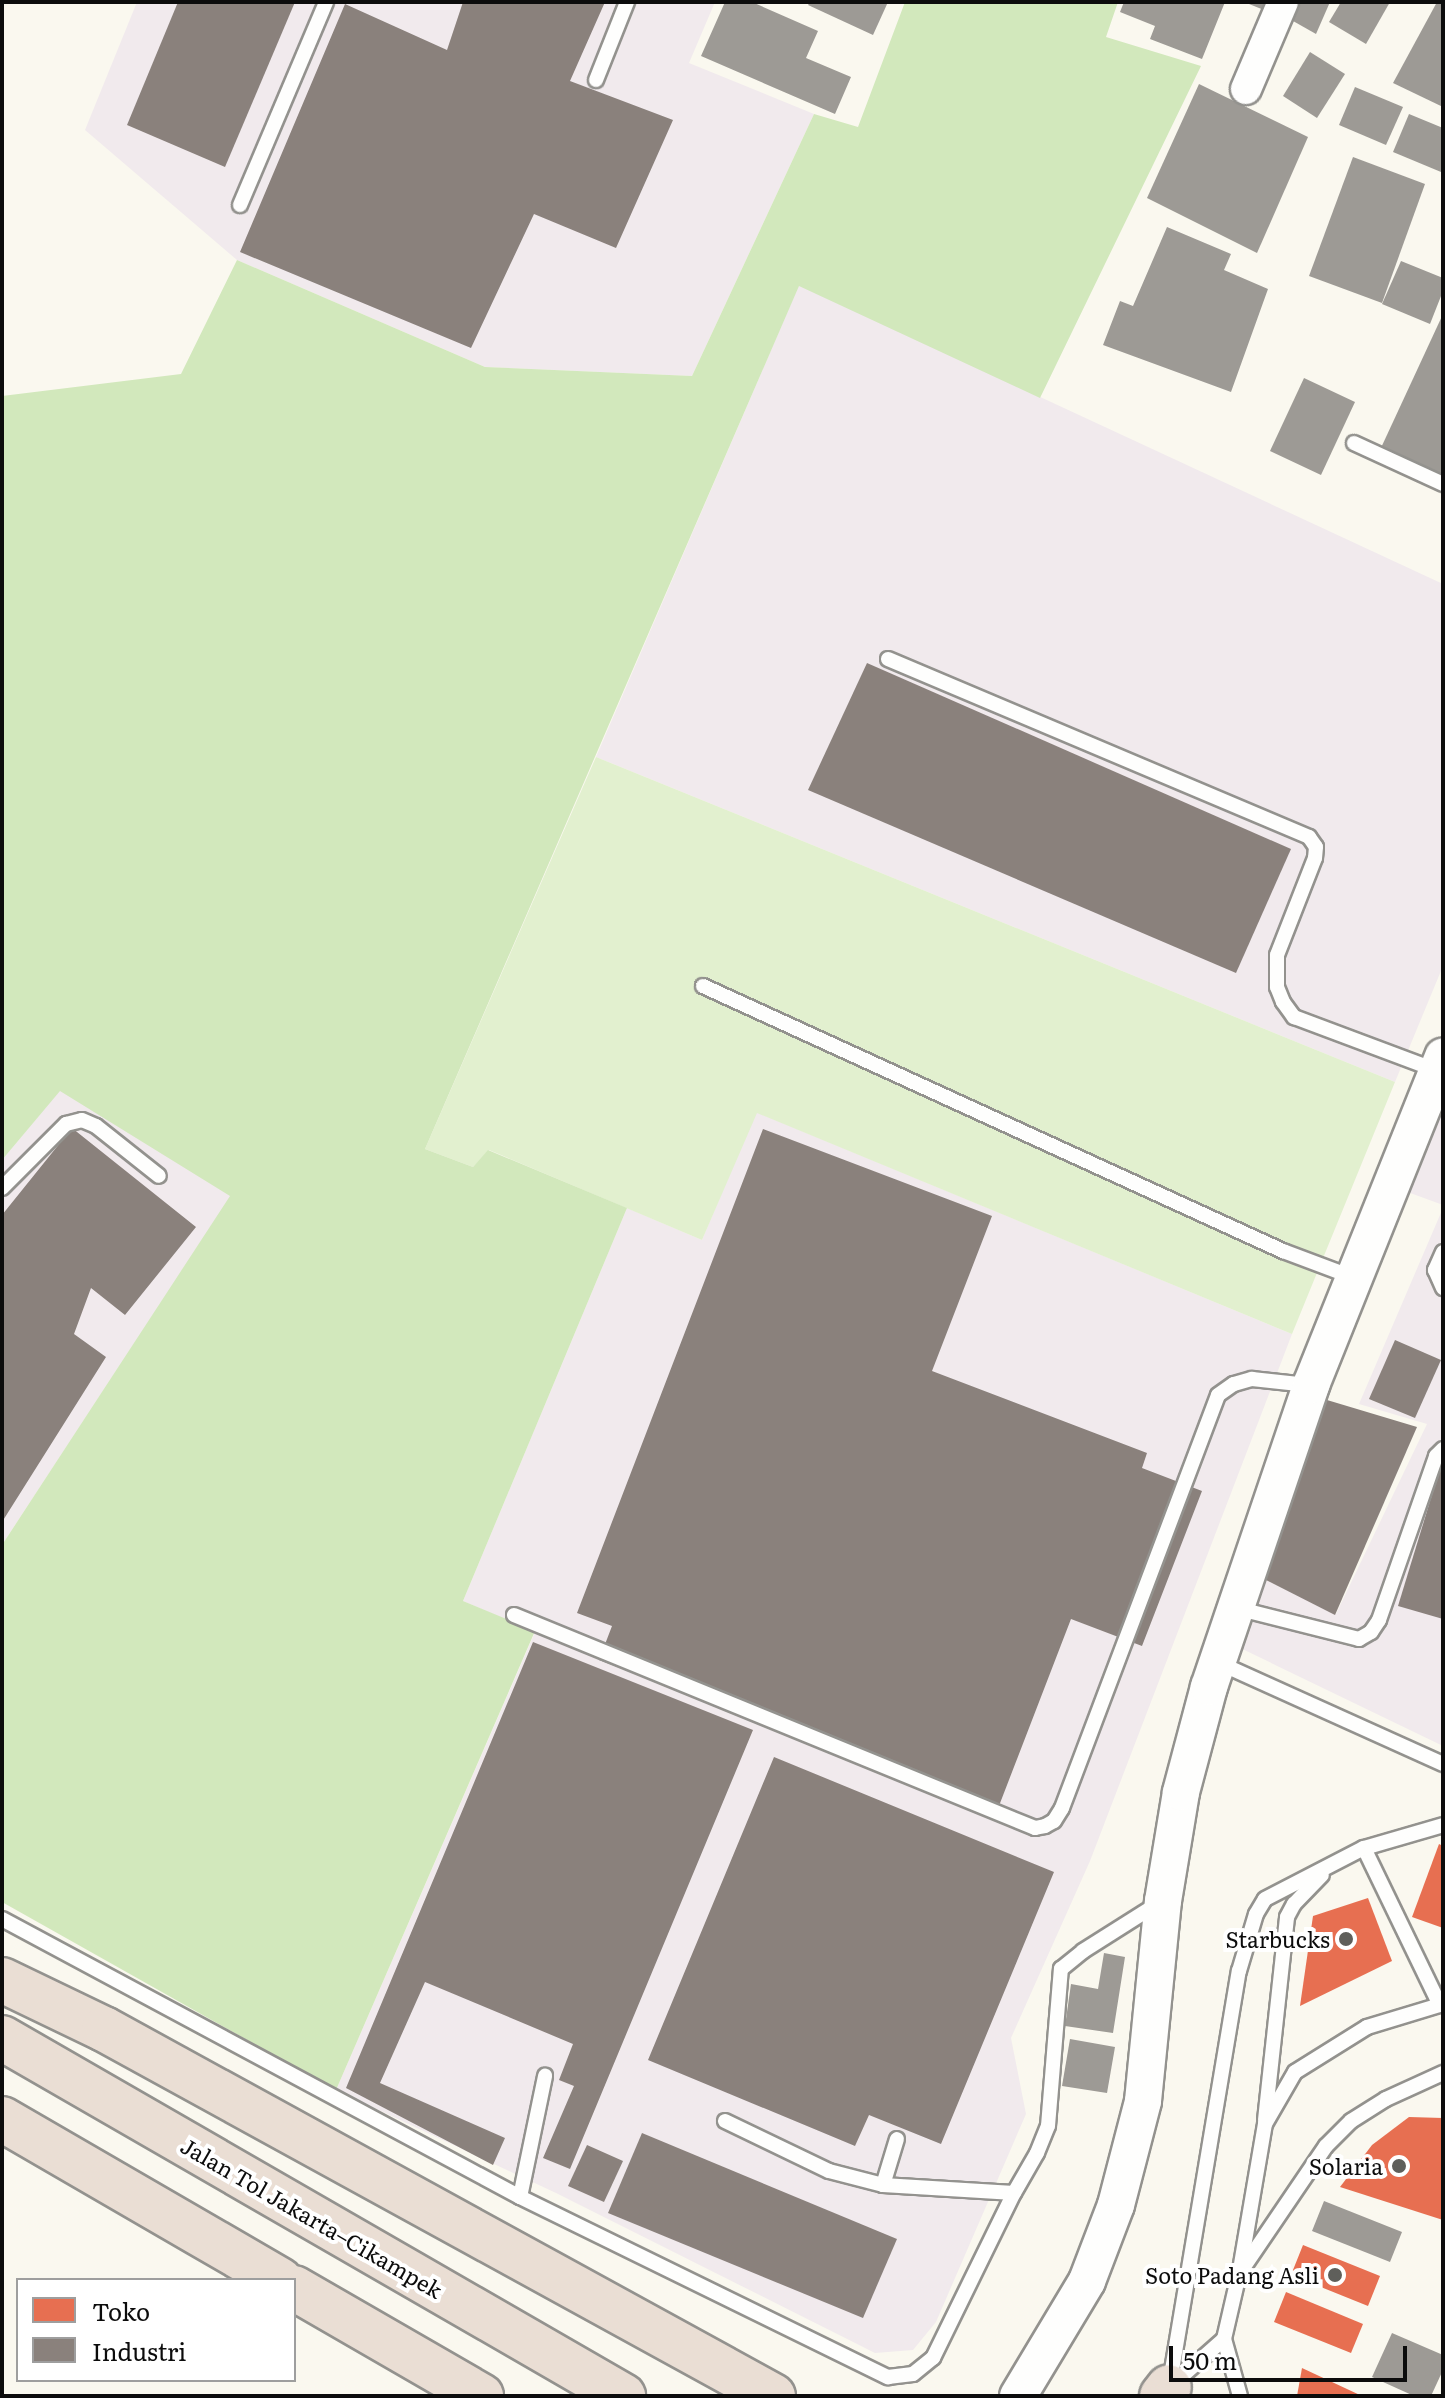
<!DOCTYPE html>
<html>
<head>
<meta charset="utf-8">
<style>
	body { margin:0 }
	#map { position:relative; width:1445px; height:2398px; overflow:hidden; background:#faf8ef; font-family:Literata,serif }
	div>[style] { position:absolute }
	.industrial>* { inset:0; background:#f1eaed }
	.green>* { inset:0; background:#e2f0cf }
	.forest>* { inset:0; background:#d2e8bc }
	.shops>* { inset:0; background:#e76f51 }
	.industry>* { inset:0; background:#8a817c }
	.building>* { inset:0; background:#9d9a95 }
	.roads { filter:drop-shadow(2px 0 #93928e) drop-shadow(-2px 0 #93928e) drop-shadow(0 2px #93928e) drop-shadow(0 -2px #93928e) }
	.service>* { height:14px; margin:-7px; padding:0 7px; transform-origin:7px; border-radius:7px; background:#fefefd }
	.minor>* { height:30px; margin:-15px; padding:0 15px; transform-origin:15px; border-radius:15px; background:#fefefd }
	.tertiary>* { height:36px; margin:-18px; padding:0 18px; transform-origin:18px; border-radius:18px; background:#fefefd }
	.motorway>* { height:44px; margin:-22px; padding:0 22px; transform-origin:22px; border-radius:22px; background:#eaded4 }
	.dots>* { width:22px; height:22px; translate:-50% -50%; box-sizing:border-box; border:4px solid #fff; border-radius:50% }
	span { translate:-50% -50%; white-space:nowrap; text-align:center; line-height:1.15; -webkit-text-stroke:8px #fff; paint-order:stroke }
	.poi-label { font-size:22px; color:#0c0c0c }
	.right { translate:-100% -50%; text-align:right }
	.street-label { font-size:22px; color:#0c0c0c }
	.frame { position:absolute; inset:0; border:4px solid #0c0c0c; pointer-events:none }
	.legend { position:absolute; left:16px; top:2278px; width:280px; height:104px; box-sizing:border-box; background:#fff; border:2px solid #9e9e9e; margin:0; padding:10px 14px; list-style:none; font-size:24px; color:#0c0c0c }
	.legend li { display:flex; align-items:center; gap:16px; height:40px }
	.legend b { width:40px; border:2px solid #9e9e9e }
	.scale { position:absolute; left:1169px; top:2346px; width:238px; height:36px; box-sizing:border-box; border:4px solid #0c0c0c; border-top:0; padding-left:10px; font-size:24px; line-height:28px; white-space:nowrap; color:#0c0c0c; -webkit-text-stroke:6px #fff; paint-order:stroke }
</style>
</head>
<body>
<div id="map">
	<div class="industrial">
		<i style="clip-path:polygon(137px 2px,715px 2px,689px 63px,814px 114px,692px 376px,485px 367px,237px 260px,85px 130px)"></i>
		<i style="clip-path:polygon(799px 285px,1443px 584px,1443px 966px,1395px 1082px,596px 757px)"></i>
		<i style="clip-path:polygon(60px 1090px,231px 1196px,2px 1545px,2px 1160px)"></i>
		<i style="clip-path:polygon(1443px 1093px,1443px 1205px,1402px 1190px)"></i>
		<i style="clip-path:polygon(756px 1112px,1292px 1334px,1090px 1861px,1011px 2038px,1026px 2114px,936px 2322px,913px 2350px,875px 2353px,556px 2193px,336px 2090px,535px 1632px,463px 1601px,627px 1208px,702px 1240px)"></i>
		<i style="clip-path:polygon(1443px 1208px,1443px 1746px,1234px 1645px,1258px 1576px,1336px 1614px,1427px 1424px,1359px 1404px)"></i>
	</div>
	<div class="green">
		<i style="clip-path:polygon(596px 757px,1395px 1082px,1292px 1334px,757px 1113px,702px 1240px,489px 1150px,473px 1167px,425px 1149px)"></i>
	</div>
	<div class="forest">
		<i style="clip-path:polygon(905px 2px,1118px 2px,1106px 37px,1201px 66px,1040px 398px,799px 286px,425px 1149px,473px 1167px,488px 1150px,627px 1208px,463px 1601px,535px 1631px,336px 2090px,2px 1902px,2px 1545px,230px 1196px,60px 1091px,2px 1160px,2px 396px,181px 374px,237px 260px,485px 367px,692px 376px,814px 114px,858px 127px)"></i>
	</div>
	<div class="shops">
		<i style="clip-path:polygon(1439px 1844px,1443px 1846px,1443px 1928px,1412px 1917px)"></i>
		<i style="clip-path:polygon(1368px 1898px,1392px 1961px,1300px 2006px,1313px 1916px)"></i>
		<i style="clip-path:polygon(1409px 2117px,1443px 2118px,1443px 2220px,1340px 2187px,1372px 2145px)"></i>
		<i style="clip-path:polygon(1303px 2245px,1380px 2276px,1368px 2306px,1291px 2275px)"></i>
		<i style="clip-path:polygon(1286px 2292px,1363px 2324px,1351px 2353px,1274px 2322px)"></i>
		<i style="clip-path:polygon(1302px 2368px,1362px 2396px,1297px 2396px)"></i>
	</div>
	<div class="industry">
		<i style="clip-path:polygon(178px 2px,295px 2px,225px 167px,127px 125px)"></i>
		<i style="clip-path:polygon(463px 2px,605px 2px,570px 81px,673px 120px,616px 248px,534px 214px,471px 348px,240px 252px,345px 4px,447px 50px)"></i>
		<i style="clip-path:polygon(867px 663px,1291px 849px,1236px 973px,808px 790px)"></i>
		<i style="clip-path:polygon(72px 1128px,196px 1227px,125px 1315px,91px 1288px,74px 1334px,106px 1357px,2px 1522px,2px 1215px)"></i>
		<i style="clip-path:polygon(763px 1129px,992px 1216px,932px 1371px,1147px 1453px,1142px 1468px,1202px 1491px,1142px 1646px,1071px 1619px,997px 1811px,599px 1660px,612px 1626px,577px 1613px)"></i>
		<i style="clip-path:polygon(1395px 1340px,1441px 1360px,1415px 1418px,1369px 1399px)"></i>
		<i style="clip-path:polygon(1317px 1397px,1417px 1427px,1335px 1615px,1258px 1576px)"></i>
		<i style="clip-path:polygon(1442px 1462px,1443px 1462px,1443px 1619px,1398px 1606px)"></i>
		<i style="clip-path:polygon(533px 1642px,753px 1730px,570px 2169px,543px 2158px,574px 2086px,559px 2080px,573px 2044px,425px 1982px,380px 2083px,505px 2138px,493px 2165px,346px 2088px)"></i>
		<i style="clip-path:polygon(774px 1757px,1054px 1872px,941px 2144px,869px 2115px,855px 2146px,648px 2060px)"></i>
		<i style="clip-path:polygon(642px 2133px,897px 2239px,863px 2318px,608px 2213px)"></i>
		<i style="clip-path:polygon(587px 2145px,623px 2161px,604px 2202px,568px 2186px)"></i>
	</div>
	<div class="building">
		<i style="clip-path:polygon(725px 2px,752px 2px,818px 31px,806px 58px,851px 77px,835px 114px,701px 56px)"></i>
		<i style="clip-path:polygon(810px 2px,888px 2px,873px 35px,808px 5px)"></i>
		<i style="clip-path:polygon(1124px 2px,1225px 2px,1202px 59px,1150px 39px,1155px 26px,1120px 12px)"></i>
		<i style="clip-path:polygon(1244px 2px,1267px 2px,1264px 10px)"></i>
		<i style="clip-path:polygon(1293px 2px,1330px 2px,1316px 34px,1286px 17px)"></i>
		<i style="clip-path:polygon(1341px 2px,1390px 2px,1366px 44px,1329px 22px)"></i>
		<i style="clip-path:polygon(1437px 2px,1443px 4px,1443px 107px,1393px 83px)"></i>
		<i style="clip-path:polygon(1310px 52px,1345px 74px,1317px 118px,1283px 96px)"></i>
		<i style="clip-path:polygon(1199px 84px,1308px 137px,1257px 253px,1147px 198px)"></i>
		<i style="clip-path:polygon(1355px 87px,1403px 107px,1386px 145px,1339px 125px)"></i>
		<i style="clip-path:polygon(1409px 114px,1443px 128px,1441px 172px,1393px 152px)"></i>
		<i style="clip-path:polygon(1353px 157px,1425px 184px,1382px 303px,1309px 276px)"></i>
		<i style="clip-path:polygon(1167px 227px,1231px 254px,1224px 270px,1268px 289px,1231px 392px,1103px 345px,1120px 301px,1133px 306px)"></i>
		<i style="clip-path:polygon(1401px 261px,1443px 278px,1443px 291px,1430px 324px,1382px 304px)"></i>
		<i style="clip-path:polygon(1443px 314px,1443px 478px,1380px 450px)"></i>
		<i style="clip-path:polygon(1304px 378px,1355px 402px,1321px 475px,1270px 451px)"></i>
		<i style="clip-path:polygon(1104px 1953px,1125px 1957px,1113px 2033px,1065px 2026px,1071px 1984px,1098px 1989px)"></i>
		<i style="clip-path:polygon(1070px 2039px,1115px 2047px,1107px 2093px,1062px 2086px)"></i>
		<i style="clip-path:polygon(1324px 2201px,1402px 2232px,1390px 2262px,1312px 2231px)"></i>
		<i style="clip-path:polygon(1392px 2333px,1443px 2355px,1443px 2370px,1431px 2396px,1414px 2396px,1372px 2377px)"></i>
	</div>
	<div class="roads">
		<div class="service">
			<i style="left:596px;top:80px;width:84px;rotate:-68.3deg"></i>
			<i style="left:240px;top:205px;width:220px;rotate:-67deg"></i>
			<i style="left:1354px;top:443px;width:98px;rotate:24.7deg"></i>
			<i style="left:888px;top:659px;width:457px;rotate:22.9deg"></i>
			<i style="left:1309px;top:837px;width:12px;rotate:55deg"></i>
			<i style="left:1316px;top:847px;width:11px;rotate:95deg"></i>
			<i style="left:1315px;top:858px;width:104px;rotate:111.4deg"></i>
			<i style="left:1277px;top:955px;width:32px;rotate:90deg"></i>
			<i style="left:1277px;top:987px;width:16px;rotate:68deg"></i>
			<i style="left:1283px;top:1002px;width:19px;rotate:54deg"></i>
			<i style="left:1294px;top:1017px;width:152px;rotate:20.5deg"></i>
			<i style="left:703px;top:986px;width:638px;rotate:24.56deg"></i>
			<i style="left:1283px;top:1251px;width:74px;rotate:20.6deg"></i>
			<i style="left:2px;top:1188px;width:91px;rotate:-45deg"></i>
			<i style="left:66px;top:1124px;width:16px;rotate:-14deg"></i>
			<i style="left:82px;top:1120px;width:15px;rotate:23deg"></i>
			<i style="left:96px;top:1126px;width:80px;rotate:38.4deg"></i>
			<i style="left:1443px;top:1252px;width:20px;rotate:114deg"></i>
			<i style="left:1435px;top:1270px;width:20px;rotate:66deg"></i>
			<i style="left:1236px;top:1608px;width:127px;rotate:14.1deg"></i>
			<i style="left:1359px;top:1639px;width:14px;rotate:-30deg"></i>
			<i style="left:1371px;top:1632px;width:14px;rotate:-56deg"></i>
			<i style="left:1379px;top:1620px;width:174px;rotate:-70.8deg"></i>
			<i style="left:1436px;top:1456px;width:10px;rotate:-45deg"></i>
			<i style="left:514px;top:1615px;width:563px;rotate:22.24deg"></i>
			<i style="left:1035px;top:1828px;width:10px;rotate:-11deg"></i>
			<i style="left:1045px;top:1826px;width:10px;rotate:-29deg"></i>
			<i style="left:1054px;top:1821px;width:15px;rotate:-58deg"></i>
			<i style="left:1062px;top:1808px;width:441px;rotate:-69.3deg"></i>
			<i style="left:1218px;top:1395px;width:19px;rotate:-35deg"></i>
			<i style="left:1234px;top:1384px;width:19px;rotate:-16deg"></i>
			<i style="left:1252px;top:1379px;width:56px;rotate:6.1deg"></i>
			<i style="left:1217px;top:1662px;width:248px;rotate:24.3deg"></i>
			<i style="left:1364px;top:1848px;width:174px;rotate:64.2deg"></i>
			<i style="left:2px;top:1919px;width:588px;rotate:28.22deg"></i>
			<i style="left:520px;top:2197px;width:410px;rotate:26.1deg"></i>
			<i style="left:888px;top:2377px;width:25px;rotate:-7deg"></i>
			<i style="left:913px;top:2374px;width:26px;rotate:-39deg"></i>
			<i style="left:933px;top:2358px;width:184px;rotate:-63.9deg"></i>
			<i style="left:1014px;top:2193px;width:46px;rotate:-60.1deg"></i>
			<i style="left:1037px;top:2153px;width:29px;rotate:-68deg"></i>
			<i style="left:1048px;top:2126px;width:158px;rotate:-85.3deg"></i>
			<i style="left:1061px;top:1969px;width:28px;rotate:-39deg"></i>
			<i style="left:1083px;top:1951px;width:90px;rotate:-32.3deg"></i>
			<i style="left:1265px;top:2120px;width:204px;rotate:-83.8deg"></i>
			<i style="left:1287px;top:1917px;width:15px;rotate:-62deg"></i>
			<i style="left:1294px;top:1904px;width:40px;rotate:-46deg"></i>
			<i style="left:725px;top:2121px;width:115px;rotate:25.7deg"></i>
			<i style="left:829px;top:2171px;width:56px;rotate:14.5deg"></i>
			<i style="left:883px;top:2185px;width:131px;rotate:3.5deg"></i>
			<i style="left:883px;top:2185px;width:48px;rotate:-73.1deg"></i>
			<i style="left:520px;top:2197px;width:124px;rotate:-78.3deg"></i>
			<i style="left:1240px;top:2270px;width:148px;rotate:-80.3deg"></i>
			<i style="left:1265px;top:2124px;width:60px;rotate:-60deg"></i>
			<i style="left:1295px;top:2072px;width:85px;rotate:-32deg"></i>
			<i style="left:1367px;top:2027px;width:79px;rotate:-16.8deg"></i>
			<i style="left:1224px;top:2339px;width:59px;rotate:74.3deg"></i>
			<i style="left:1170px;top:2382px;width:417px;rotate:-80.5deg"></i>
			<i style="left:1239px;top:1971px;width:59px;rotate:-73.4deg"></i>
			<i style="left:1256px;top:1914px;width:17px;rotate:-59deg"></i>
			<i style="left:1265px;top:1899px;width:111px;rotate:-27.3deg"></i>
			<i style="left:1364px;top:1848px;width:82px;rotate:-16.2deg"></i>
			<i style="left:1173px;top:2384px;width:68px;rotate:-41.4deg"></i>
			<i style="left:1224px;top:2339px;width:67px;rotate:-77deg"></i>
			<i style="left:1239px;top:2274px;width:155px;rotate:-55.8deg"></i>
			<i style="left:1326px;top:2146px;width:35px;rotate:-45deg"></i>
			<i style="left:1351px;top:2121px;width:41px;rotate:-32.2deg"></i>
			<i style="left:1386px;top:2099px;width:63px;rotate:-24.5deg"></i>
		</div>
		<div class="minor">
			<i style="left:1246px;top:89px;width:95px;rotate:-67deg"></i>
		</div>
		<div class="tertiary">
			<i style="left:1018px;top:2396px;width:134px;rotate:-59deg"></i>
			<i style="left:1087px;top:2281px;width:81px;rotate:-69.1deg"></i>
			<i style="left:1116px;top:2205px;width:107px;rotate:-75.4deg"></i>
			<i style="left:1143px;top:2101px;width:201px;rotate:-84.3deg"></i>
			<i style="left:1163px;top:1901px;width:110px;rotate:-80.6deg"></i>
			<i style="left:1181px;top:1792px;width:109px;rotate:-75.1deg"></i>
			<i style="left:1209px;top:1687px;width:319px;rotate:-71.3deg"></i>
			<i style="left:1311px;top:1385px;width:354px;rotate:-68.1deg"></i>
		</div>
		<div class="motorway">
			<i style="left:2px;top:1980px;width:113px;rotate:25.7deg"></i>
			<i style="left:104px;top:2029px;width:763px;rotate:28.75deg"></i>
			<i style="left:2px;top:2038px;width:717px;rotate:29.96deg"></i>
			<i style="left:2px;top:2119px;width:321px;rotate:30.1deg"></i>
			<i style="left:294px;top:2288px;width:216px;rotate:30deg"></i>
			<i style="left:1162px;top:2396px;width:11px;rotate:-52deg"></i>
		</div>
	</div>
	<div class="dots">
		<i style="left:1346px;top:1939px;background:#5f5f5b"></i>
		<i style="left:1399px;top:2166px;background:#5f5f5b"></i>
		<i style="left:1335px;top:2275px;background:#5f5f5b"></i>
	</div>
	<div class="poi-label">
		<span class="right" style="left:1330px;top:1939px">Starbucks</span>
		<span class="right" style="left:1383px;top:2166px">Solaria</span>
		<span class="right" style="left:1319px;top:2275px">Soto Padang Asli</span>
	</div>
	<div class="street-label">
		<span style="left:312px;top:2217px;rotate:30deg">Jalan Tol Jakarta–Cikampek</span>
	</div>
	<div class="frame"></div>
	<ul class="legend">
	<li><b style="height:22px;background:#e76f51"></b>Toko</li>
	<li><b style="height:22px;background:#8a817c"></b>Industri</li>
	</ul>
	<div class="scale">50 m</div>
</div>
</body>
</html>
